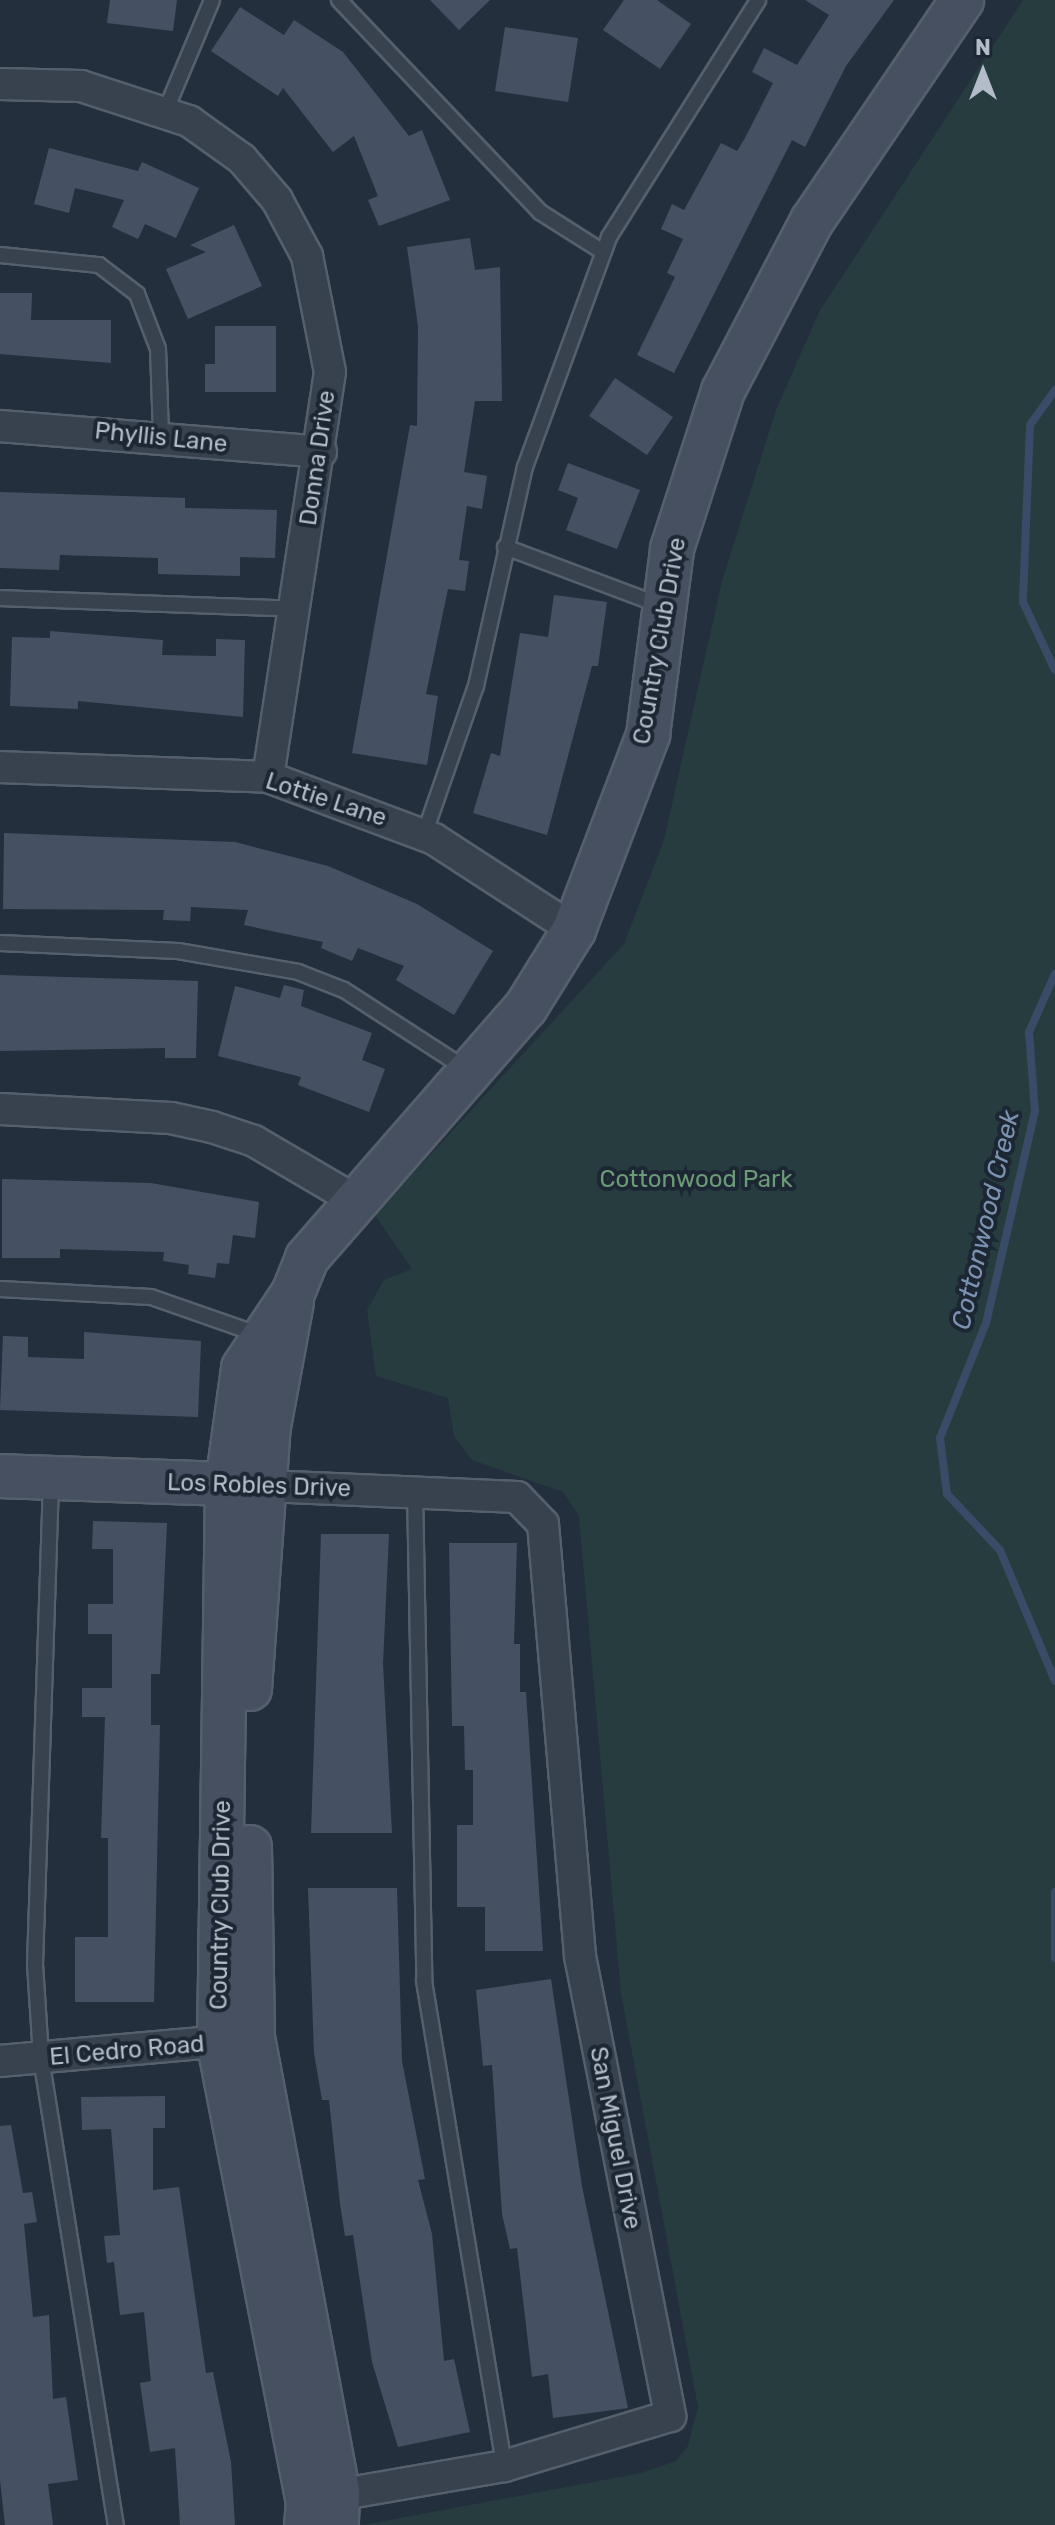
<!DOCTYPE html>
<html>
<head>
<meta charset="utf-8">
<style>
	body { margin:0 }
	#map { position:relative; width:1055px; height:2525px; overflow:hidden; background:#242f3e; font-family:Rubik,sans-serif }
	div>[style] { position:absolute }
	.green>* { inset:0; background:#263c3f }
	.stream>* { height:8px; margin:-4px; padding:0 4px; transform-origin:4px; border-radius:4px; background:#394c67 }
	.building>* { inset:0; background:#455162 }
	.roads { filter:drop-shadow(2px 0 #565f6c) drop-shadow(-2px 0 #565f6c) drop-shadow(0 2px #565f6c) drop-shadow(0 -2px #565f6c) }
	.lane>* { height:14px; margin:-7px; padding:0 7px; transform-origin:7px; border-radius:7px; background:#38414e }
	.street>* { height:30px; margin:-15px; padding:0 15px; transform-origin:15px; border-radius:15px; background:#38414e }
	.secondary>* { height:42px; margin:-21px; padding:0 21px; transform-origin:21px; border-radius:21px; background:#465061 }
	span { translate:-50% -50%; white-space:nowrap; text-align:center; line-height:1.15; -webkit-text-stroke:8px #1d2633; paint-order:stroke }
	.street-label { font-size:24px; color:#b4bcc9 }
	.park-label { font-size:24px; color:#6b9a76 }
	.water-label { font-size:26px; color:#7c92b1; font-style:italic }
	.north { position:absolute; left:943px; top:32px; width:80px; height:80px; -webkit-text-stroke:6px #1d2633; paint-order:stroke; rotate:0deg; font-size:22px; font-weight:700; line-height:32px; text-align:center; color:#b4bcc9 }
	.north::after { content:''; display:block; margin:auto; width:28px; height:36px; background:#b4bcc9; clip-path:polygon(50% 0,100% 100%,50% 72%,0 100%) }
</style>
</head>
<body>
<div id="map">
	<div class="green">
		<i style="clip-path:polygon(1023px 0,1055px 0,1055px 2525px,363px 2525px,641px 2473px,676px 2461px,688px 2446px,698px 2407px,621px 1993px,579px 1516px,563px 1492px,472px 1460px,454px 1436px,448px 1398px,376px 1376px,367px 1310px,384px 1280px,412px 1269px,375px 1215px,624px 944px,664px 840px,722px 581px,776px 410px,819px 312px)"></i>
	</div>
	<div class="stream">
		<i style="left:1055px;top:390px;width:43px;rotate:125.5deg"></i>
		<i style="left:1030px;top:425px;width:177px;rotate:92.3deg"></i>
		<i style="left:1023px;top:602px;width:75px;rotate:64.8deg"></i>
		<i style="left:1055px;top:974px;width:64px;rotate:114.1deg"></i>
		<i style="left:1029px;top:1032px;width:79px;rotate:85.7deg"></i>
		<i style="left:1035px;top:1111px;width:218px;rotate:103deg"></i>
		<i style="left:986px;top:1323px;width:124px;rotate:111.8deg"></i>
		<i style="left:940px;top:1438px;width:56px;rotate:82.9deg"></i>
		<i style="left:947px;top:1494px;width:77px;rotate:46.6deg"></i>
		<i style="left:1000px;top:1550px;width:142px;rotate:67.2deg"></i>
		<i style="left:1055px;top:1892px;width:66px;rotate:90deg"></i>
	</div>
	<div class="building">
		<i style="clip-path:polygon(110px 0,177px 0,173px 31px,107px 23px)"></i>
		<i style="clip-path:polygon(430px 0,490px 0,459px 30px)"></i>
		<i style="clip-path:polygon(624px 0,657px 0,691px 24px,660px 69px,603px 30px)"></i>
		<i style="clip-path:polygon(805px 0,894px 0,846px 66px,805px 147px,792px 140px,674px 373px,637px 355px,675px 277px,667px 273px,683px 239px,661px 229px,672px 204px,684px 210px,721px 143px,737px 151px,745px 138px,773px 83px,752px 72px,764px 48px,797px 65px,829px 15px)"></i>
		<i style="clip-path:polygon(240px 7px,284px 35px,294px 20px,343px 52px,409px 136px,422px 130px,450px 200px,379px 226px,368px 200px,378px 196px,354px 136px,333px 152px,283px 88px,278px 96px,211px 51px)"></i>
		<i style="clip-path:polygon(505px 27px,578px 38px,568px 102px,495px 91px)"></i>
		<i style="clip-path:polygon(49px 148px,138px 171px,142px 162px,199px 188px,176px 238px,145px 224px,138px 239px,112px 227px,124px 200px,75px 188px,69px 213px,34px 204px)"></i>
		<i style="clip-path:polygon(234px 225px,262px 286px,188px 319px,166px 269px,206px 252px,190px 245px)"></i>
		<i style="clip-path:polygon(470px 238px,475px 270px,500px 267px,502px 401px,475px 401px,464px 472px,487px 476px,482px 509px,467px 506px,459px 560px,469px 561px,465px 591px,448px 589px,426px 694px,438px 696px,427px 765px,352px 753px,410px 425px,417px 426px,418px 326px,407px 247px)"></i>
		<i style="clip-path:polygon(0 293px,32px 293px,31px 320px,111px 320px,111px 363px,0 354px)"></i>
		<i style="clip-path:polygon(215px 326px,276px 326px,276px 392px,205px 392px,205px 364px,215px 364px)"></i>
		<i style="clip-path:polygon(615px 378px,673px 417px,647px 455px,589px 416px)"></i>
		<i style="clip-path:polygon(568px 463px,640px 490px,617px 549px,566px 530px,578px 498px,558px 490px)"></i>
		<i style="clip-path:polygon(0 492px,185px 498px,185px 508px,277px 510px,275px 558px,240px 557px,240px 576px,158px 574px,158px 558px,60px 555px,59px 570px,0 568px)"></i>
		<i style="clip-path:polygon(554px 595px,607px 602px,598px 666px,592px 666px,547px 835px,473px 813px,491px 753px,500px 756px,520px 633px,548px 637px)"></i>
		<i style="clip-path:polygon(50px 631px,163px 640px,162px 655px,216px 656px,216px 639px,245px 640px,243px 717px,78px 701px,78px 709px,10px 706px,12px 637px,50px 638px)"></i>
		<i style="clip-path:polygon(4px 833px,235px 842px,328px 866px,417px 904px,493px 951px,454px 1015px,396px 980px,404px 966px,358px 948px,352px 961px,321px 948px,323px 942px,244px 925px,248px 910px,191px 907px,190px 921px,163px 920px,164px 910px,3px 909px)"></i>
		<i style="clip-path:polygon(0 975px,198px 981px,196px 1058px,165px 1058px,165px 1048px,0 1051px)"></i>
		<i style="clip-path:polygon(284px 985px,304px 990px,301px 1006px,372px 1033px,362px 1060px,385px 1069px,369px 1112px,298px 1085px,301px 1077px,218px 1056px,235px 986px,280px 998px)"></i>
		<i style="clip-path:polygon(2px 1179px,151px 1183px,259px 1202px,255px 1238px,233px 1235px,229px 1264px,217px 1263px,215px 1278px,188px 1274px,189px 1265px,163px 1261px,164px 1252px,60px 1249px,60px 1258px,2px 1258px)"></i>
		<i style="clip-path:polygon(84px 1332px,201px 1341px,198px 1417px,0 1410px,3px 1336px,28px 1337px,28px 1357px,84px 1359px)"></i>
		<i style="clip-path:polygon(93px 1521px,167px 1523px,160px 1674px,151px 1674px,151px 1725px,160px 1725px,154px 2002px,75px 2002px,75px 1937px,108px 1937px,108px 1838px,101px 1838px,105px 1717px,82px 1717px,82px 1688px,112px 1688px,112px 1634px,88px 1634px,88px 1604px,113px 1604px,113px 1549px,92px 1549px)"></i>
		<i style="clip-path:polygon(321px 1534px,389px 1534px,383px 1664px,392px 1833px,311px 1833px)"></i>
		<i style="clip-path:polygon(449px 1543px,517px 1543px,514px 1644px,520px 1644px,520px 1692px,526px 1692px,543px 1951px,485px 1951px,485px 1907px,457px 1907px,457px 1825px,473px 1825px,473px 1770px,465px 1770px,464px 1726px,452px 1726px)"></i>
		<i style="clip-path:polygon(308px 1888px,397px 1888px,402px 2061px,425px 2179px,418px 2180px,432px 2234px,444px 2361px,454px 2359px,470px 2432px,398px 2447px,372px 2362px,353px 2235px,345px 2236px,340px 2204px,329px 2100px,322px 2100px,314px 2053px)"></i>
		<i style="clip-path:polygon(551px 1979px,582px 2186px,628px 2408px,553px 2418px,548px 2374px,532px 2377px,517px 2248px,510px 2249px,502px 2214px,492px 2065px,483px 2066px,476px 1990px)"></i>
		<i style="clip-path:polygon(165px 2096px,165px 2128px,153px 2128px,153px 2190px,179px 2187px,206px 2373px,213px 2372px,231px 2462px,235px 2525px,180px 2525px,175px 2448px,150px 2452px,140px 2383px,151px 2381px,144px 2312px,120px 2315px,114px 2262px,107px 2263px,104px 2236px,120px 2235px,111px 2129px,82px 2130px,81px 2097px)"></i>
		<i style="clip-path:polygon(11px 2125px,23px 2193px,32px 2192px,37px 2222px,24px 2224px,33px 2317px,49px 2315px,53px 2399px,66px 2397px,78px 2480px,48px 2484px,53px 2525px,5px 2525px,0 2480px,0 2126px)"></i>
	</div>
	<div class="roads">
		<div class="lane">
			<i style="left:339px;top:0;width:292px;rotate:46.5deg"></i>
			<i style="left:540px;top:212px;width:75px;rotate:32.4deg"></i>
			<i style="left:165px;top:112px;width:121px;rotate:-67.2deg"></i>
			<i style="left:0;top:255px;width:100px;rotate:5.8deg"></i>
			<i style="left:99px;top:265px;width:48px;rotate:37.3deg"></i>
			<i style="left:137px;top:294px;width:59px;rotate:69.1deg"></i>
			<i style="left:158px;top:349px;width:85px;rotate:88deg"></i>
			<i style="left:505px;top:547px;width:168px;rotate:20.6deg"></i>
			<i style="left:0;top:598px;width:295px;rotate:2.1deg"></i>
			<i style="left:424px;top:835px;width:158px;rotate:-70.8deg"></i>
			<i style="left:476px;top:686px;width:224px;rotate:-77.4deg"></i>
			<i style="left:525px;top:467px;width:245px;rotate:-69.9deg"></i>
			<i style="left:609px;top:237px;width:280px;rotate:-57.8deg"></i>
			<i style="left:0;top:943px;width:178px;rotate:2.6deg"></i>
			<i style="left:178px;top:951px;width:122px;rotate:9.9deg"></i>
			<i style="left:298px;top:972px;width:49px;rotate:21.4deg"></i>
			<i style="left:344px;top:990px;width:145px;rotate:32.9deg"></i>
			<i style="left:0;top:1289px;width:151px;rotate:3deg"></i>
			<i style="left:151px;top:1297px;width:115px;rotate:19.2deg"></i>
			<i style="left:51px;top:1482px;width:482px;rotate:91.9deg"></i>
			<i style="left:35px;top:1964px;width:94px;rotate:86.3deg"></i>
			<i style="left:41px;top:2058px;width:473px;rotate:80.9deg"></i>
			<i style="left:415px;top:1491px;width:490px;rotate:88.9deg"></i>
			<i style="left:424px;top:1981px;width:492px;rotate:80.6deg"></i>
		</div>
		<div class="street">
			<i style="left:0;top:84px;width:81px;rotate:1.4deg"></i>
			<i style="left:81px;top:86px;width:114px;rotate:18deg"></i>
			<i style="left:189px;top:121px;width:65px;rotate:35.6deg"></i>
			<i style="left:242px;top:159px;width:54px;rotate:49.5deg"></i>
			<i style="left:277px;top:200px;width:64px;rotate:61.8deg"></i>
			<i style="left:307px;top:256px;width:118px;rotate:78.8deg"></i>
			<i style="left:330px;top:372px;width:410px;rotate:98.7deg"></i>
			<i style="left:0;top:426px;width:322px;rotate:4.6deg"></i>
			<i style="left:0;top:767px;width:268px;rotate:2.1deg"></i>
			<i style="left:268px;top:777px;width:177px;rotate:20.5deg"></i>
			<i style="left:434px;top:839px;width:167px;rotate:33deg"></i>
			<i style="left:0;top:1109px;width:171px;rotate:3deg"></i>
			<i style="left:171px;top:1118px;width:42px;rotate:12.4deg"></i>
			<i style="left:212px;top:1127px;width:44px;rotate:18.4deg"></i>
			<i style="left:254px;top:1141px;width:115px;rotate:30.4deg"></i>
			<i style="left:244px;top:1485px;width:273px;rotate:2.5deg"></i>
			<i style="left:517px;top:1497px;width:37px;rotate:46deg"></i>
			<i style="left:543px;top:1524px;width:434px;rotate:85.1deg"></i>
			<i style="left:580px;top:1956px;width:469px;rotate:78.9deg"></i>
			<i style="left:670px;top:2416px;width:173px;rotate:163.2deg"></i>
			<i style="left:504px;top:2466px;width:186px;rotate:170.1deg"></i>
			<i style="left:0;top:2061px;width:238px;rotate:-5.1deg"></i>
		</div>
		<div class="secondary">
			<i style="left:0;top:1476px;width:227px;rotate:2deg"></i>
			<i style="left:250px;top:1689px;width:263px;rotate:-85.9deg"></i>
			<i style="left:269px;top:1427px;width:127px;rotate:-79.6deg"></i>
			<i style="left:250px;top:1847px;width:190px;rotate:89.1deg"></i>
			<i style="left:253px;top:2037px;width:464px;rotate:79.4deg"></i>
			<i style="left:338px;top:2493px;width:32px;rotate:92deg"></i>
			<i style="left:306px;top:2525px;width:22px;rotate:-85deg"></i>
			<i style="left:308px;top:2503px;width:468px;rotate:-101deg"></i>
			<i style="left:219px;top:2044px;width:560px;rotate:-89.18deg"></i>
			<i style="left:227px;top:1484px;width:117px;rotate:-82.1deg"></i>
			<i style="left:243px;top:1368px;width:90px;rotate:-56.3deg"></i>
			<i style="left:293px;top:1293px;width:38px;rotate:-68deg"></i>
			<i style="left:307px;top:1258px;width:333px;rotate:-48.9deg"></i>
			<i style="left:526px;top:1007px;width:91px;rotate:-58.1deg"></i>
			<i style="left:574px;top:930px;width:209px;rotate:-69.2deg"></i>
			<i style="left:648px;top:735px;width:188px;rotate:-82.6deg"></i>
			<i style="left:672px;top:549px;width:166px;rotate:-72.1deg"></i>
			<i style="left:723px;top:391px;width:192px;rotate:-62.4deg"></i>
			<i style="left:812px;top:221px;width:267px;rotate:-55.8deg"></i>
		</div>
	</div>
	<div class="street-label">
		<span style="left:161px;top:438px;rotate:6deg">Phyllis Lane</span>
		<span style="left:318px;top:458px;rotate:-82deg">Donna Drive</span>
		<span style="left:660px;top:641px;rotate:-80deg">Country Club Drive</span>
		<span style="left:326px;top:800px;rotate:18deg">Lottie Lane</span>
		<span style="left:259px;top:1486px;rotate:2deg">Los Robles Drive</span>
		<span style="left:221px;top:1905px;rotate:-89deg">Country Club Drive</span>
		<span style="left:127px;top:2051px;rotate:-5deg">El Cedro Road</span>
		<span style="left:615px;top:2138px;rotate:79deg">San Miguel Drive</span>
	</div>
	<div class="park-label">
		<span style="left:696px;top:1180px">Cottonwood Park</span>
	</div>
	<div class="water-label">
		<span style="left:986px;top:1220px;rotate:-77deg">Cottonwood Creek</span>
	</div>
	<div class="north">N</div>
</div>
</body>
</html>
